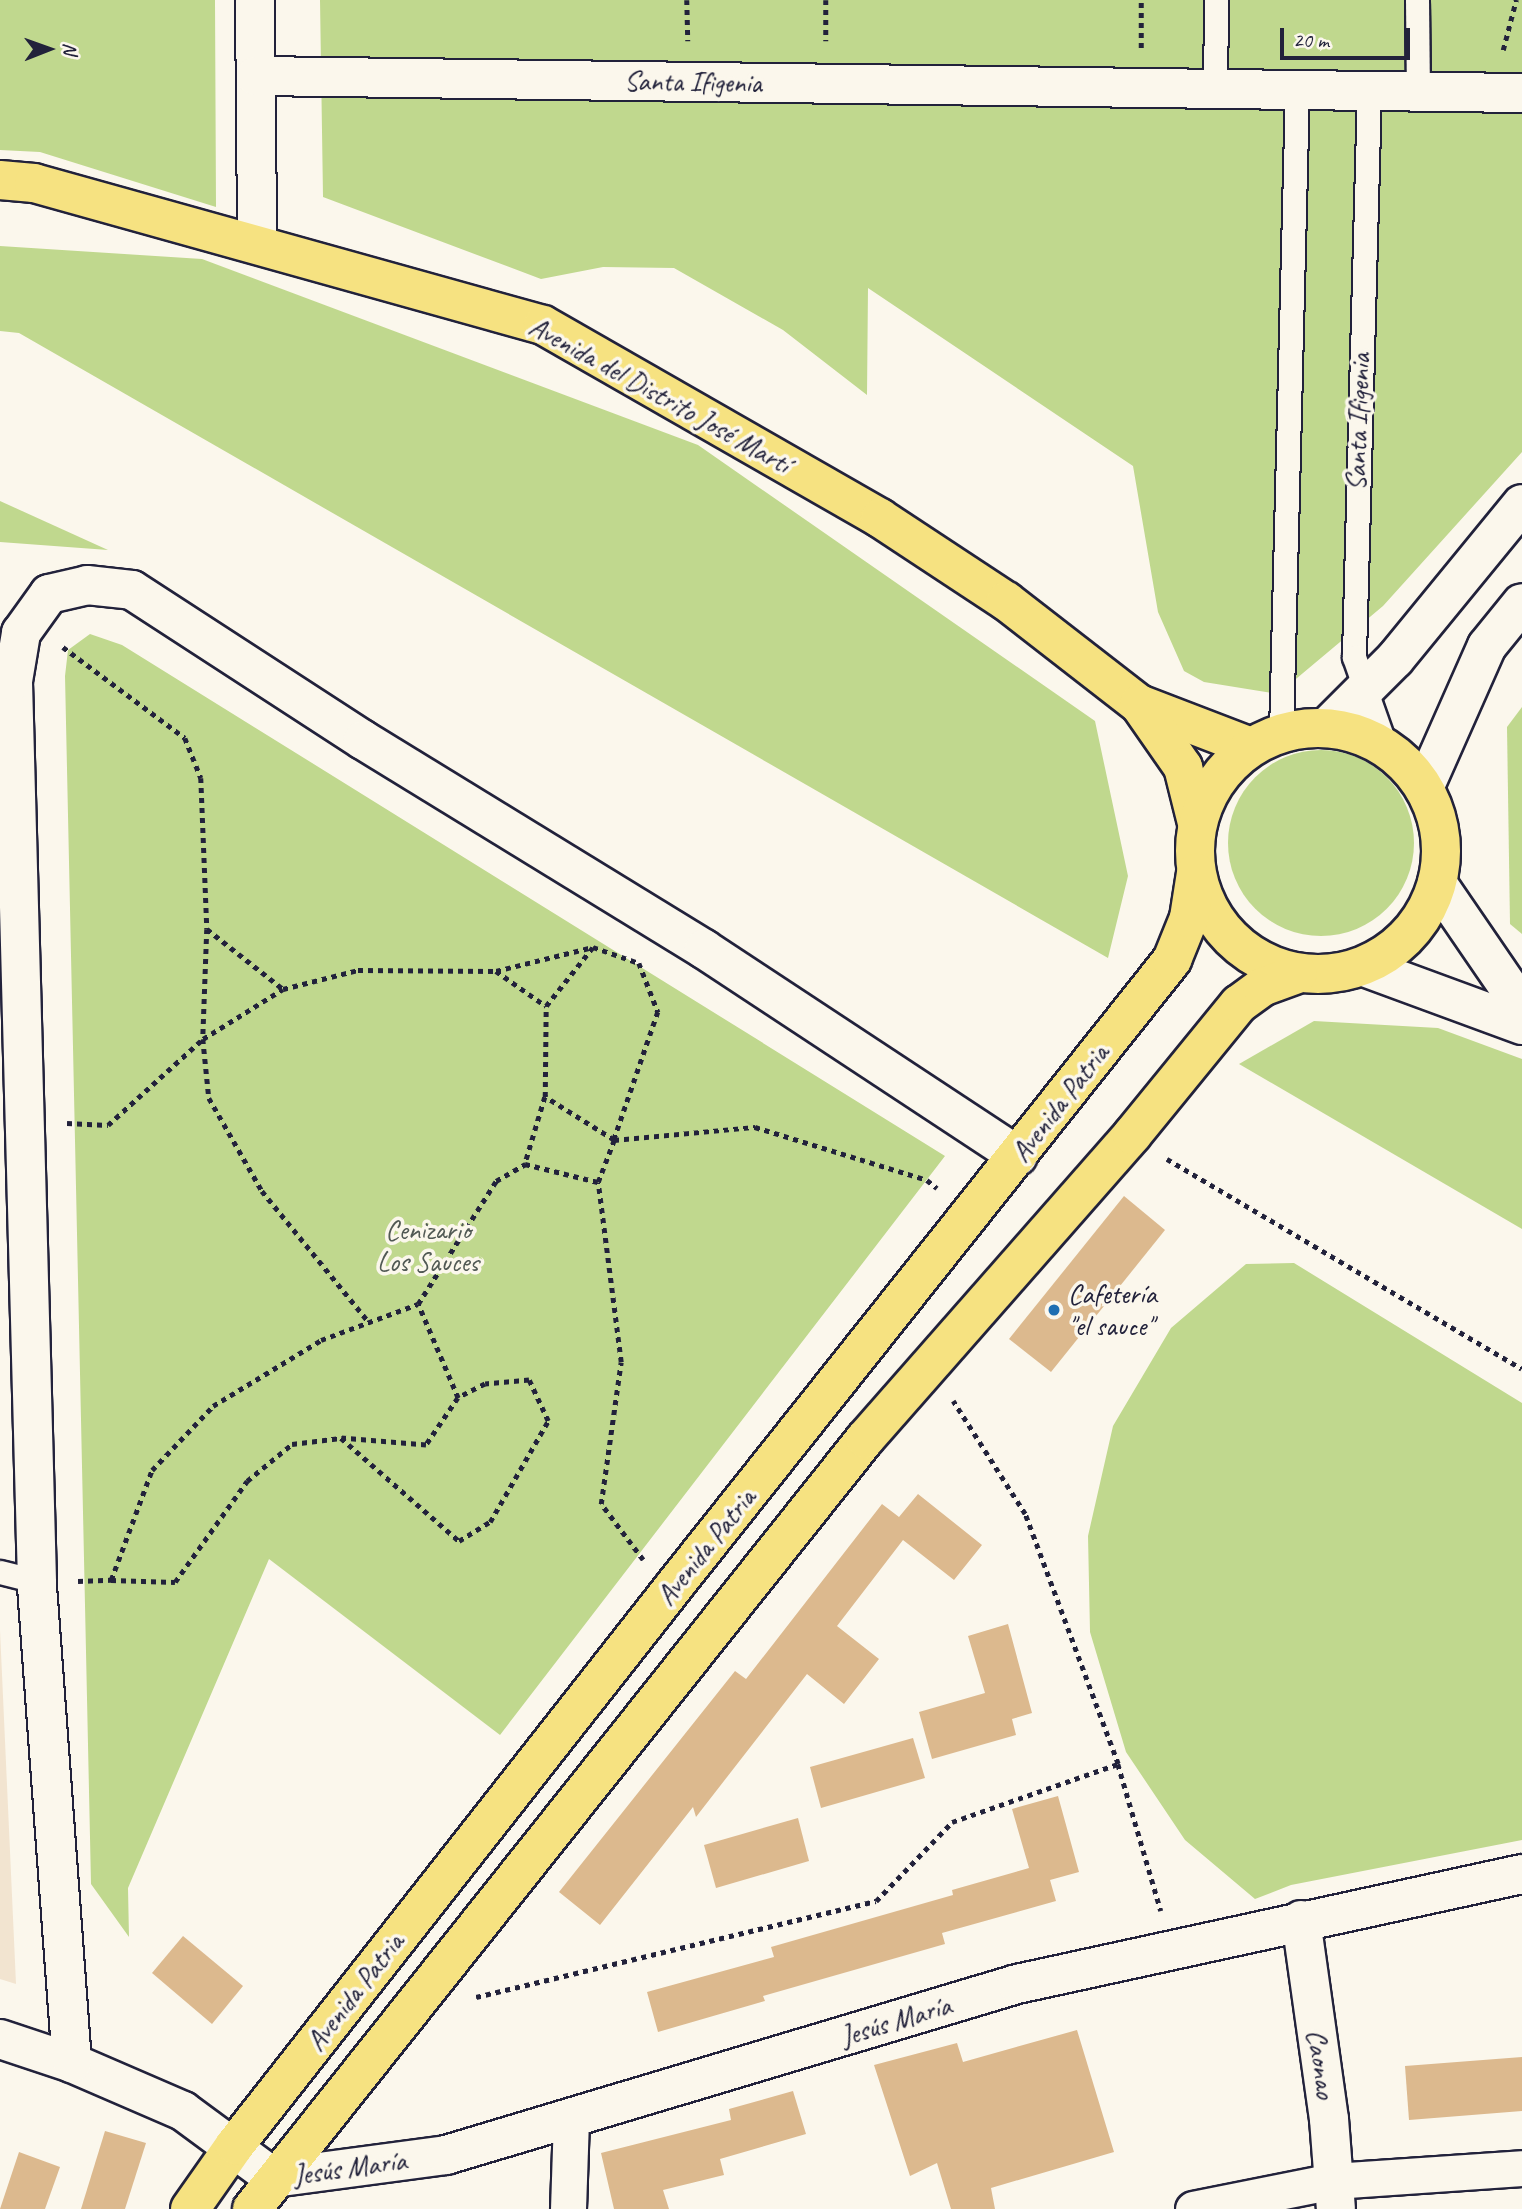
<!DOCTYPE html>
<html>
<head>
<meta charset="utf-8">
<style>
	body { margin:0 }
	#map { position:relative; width:1522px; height:2209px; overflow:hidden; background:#fbf7ec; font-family:Caveat,sans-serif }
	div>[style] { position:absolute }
	.built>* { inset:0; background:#f2e4d0 }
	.green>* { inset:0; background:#c0d88e }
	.round { border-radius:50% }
	.building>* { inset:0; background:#dcb98e }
	.path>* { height:4.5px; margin-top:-2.25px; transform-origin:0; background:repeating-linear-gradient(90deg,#22223b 0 5px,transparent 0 10px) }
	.roads { filter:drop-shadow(2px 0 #22223b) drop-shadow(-2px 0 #22223b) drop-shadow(0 2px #22223b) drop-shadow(0 -2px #22223b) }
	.service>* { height:23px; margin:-11.5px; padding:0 11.5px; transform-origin:11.5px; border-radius:11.5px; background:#fbf7ec }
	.pedestrian>* { height:35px; margin:-17.5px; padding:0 17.5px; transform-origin:17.5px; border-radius:17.5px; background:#fbf7ec }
	.minor>* { height:38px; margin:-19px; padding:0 19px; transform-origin:19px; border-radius:19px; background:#fbf7ec }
	.secondary>* { height:38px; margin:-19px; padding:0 19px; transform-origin:19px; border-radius:19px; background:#fbf7ec }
	.primary>* { height:38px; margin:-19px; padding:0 19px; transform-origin:19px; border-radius:19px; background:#f6e281 }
	.primary>.ring { margin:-19px; padding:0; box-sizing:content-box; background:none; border:38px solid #f6e281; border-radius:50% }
	.dots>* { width:19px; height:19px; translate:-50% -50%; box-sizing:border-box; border:4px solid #fbf7ec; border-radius:50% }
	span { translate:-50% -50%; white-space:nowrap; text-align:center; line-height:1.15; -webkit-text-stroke:7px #fbf7ec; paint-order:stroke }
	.street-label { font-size:28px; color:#22223b }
	.park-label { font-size:28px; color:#515954 }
	.poi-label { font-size:28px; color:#22223b }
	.left { translate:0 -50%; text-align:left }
	.north { position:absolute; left:14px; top:14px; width:70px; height:70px; -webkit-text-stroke:5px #fbf7ec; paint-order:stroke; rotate:89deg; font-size:19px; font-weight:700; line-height:28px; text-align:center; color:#22223b }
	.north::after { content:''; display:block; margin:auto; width:24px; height:32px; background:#22223b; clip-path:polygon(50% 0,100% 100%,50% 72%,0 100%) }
	.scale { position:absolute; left:1280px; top:28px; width:130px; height:32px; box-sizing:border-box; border:4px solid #22223b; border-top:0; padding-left:9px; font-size:21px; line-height:24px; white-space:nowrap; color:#22223b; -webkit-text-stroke:5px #fbf7ec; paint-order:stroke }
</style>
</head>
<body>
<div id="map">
	<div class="built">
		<i style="clip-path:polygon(0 1630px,16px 1984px,0 1979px)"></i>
	</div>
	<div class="green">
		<i style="clip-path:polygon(0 0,215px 0,216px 207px,40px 152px,0 150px)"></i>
		<i style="clip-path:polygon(320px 0,1522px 0,1522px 452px,1383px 606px,1278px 694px,1204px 682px,1184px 671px,1158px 612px,1133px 466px,868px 288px,867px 395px,783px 330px,674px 268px,603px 267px,541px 279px,323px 197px)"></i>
		<i style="clip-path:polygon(0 246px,202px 259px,698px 445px,1095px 721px,1128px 876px,1108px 958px,19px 333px,0 331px)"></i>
		<i style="clip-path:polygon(0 501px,108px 550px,0 542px)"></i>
		<i style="clip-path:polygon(90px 634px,122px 645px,945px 1156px,500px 1735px,269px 1559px,128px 1888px,129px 1937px,91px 1884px,65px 676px,68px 650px)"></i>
		<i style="clip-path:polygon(1522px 707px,1522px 934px,1510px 924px,1507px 727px)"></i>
		<i class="round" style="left:1228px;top:750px;width:186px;height:186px"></i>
		<i style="clip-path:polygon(1314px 1021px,1438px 1028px,1522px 1059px,1522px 1229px,1239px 1064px)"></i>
		<i style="clip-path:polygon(1294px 1263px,1522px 1403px,1522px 1840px,1291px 1885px,1255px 1899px,1185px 1840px,1126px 1752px,1090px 1632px,1088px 1536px,1113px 1426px,1171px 1328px,1246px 1264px)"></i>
	</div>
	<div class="building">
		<i style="clip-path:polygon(1124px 1196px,1165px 1230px,1051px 1372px,1009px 1339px)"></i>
		<i style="clip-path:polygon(918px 1494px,982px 1545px,954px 1580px,903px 1540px,837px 1626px,879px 1659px,844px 1704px,807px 1674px,696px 1817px,693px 1807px,600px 1925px,559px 1892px,735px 1671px,746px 1679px,882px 1504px,899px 1517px)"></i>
		<i style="clip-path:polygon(1008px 1624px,1032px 1713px,1012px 1719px,1016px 1735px,932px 1759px,919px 1712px,985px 1693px,968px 1636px)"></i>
		<i style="clip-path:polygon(913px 1738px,925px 1778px,821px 1808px,810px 1767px)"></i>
		<i style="clip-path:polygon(1058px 1796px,1079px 1872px,1050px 1880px,1056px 1901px,942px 1933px,945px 1944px,763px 1996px,765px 2001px,658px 2032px,647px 1992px,774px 1957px,771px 1947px,953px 1895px,952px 1890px,1029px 1868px,1012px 1809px)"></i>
		<i style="clip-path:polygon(798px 1818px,809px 1861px,716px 1888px,704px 1845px)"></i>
		<i style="clip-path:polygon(183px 1936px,243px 1986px,212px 2024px,152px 1973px)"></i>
		<i style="clip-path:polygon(1077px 2030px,1114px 2152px,991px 2188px,995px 2209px,951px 2209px,937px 2163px,910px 2176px,874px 2065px,957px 2043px,963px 2062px)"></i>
		<i style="clip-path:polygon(1522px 2057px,1522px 2111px,1409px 2120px,1405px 2066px)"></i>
		<i style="clip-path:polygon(793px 2091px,806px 2134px,720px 2159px,724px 2175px,663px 2190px,669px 2209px,614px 2209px,601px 2153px,731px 2120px,729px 2109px)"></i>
		<i style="clip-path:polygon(105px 2131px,146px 2143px,125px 2209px,81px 2209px)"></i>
		<i style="clip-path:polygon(19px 2152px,60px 2167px,45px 2209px,0 2209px)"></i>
	</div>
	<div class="path">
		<i style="left:687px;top:0;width:41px;rotate:88.6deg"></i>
		<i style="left:826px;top:0;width:41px;rotate:90deg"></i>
		<i style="left:1141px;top:48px;width:48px;rotate:-90deg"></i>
		<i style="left:1503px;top:50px;width:52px;rotate:-75.4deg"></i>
		<i style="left:63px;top:647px;width:152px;rotate:36.7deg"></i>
		<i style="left:185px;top:738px;width:43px;rotate:68.2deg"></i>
		<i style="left:201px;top:778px;width:151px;rotate:87.7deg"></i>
		<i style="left:207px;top:929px;width:110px;rotate:92.1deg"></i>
		<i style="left:203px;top:1039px;width:59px;rotate:84.2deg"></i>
		<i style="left:209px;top:1098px;width:107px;rotate:60.3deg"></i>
		<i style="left:262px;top:1191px;width:168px;rotate:50.8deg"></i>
		<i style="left:207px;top:929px;width:97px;rotate:38.3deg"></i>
		<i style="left:496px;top:971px;width:61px;rotate:35deg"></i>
		<i style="left:545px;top:1097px;width:70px;rotate:106.6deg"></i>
		<i style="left:525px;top:1164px;width:75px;rotate:13.9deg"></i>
		<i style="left:67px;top:1123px;width:41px;rotate:2.8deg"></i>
		<i style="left:108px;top:1125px;width:128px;rotate:-42.2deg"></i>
		<i style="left:203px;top:1039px;width:94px;rotate:-32deg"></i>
		<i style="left:283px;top:989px;width:77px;rotate:-14.2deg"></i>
		<i style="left:358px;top:970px;width:138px;rotate:0.4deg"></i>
		<i style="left:496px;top:971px;width:100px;rotate:-13.9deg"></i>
		<i style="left:593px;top:947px;width:49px;rotate:19.2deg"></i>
		<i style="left:639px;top:963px;width:53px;rotate:68.8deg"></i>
		<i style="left:658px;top:1012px;width:135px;rotate:109deg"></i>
		<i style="left:614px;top:1140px;width:81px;rotate:-148.1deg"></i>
		<i style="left:545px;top:1097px;width:91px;rotate:-89.4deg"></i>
		<i style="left:546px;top:1006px;width:75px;rotate:-51.5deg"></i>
		<i style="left:1167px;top:1159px;width:412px;rotate:30.6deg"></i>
		<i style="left:458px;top:1398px;width:57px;rotate:124.2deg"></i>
		<i style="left:426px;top:1445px;width:85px;rotate:-175.3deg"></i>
		<i style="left:341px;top:1438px;width:157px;rotate:41.1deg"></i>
		<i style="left:459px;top:1541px;width:36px;rotate:-32deg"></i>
		<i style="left:490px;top:1522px;width:116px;rotate:-60.1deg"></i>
		<i style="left:548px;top:1421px;width:45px;rotate:-114.9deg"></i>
		<i style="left:529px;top:1380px;width:44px;rotate:174.8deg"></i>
		<i style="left:485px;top:1384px;width:30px;rotate:153deg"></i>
		<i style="left:458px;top:1398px;width:102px;rotate:-113.1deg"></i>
		<i style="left:418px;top:1304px;width:146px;rotate:-57.6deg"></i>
		<i style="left:496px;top:1181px;width:34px;rotate:-30deg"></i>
		<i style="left:643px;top:1560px;width:70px;rotate:-126.9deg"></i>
		<i style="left:601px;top:1504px;width:143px;rotate:-82deg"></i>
		<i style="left:621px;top:1362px;width:181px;rotate:-97.3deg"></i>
		<i style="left:598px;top:1182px;width:45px;rotate:-69.1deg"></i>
		<i style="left:614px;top:1140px;width:142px;rotate:-5.3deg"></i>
		<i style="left:755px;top:1127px;width:180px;rotate:17.1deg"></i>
		<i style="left:927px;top:1180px;width:13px;rotate:39deg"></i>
		<i style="left:111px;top:1580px;width:64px;rotate:1.8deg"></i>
		<i style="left:175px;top:1582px;width:124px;rotate:-54.5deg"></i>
		<i style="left:247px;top:1481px;width:58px;rotate:-39.4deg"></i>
		<i style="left:292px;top:1444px;width:49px;rotate:-7deg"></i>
		<i style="left:78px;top:1581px;width:33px;rotate:-2deg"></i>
		<i style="left:111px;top:1580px;width:117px;rotate:-69.6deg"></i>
		<i style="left:152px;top:1470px;width:88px;rotate:-46.4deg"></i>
		<i style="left:213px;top:1406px;width:127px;rotate:-31.4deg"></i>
		<i style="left:321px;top:1340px;width:103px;rotate:-20.4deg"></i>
		<i style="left:1118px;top:1764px;width:153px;rotate:73.7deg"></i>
		<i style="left:476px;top:1997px;width:411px;rotate:-13.5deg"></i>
		<i style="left:876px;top:1901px;width:110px;rotate:-46.1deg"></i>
		<i style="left:952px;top:1822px;width:176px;rotate:-19.3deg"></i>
		<i style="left:1118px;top:1764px;width:267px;rotate:-110.4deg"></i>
		<i style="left:1025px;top:1514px;width:134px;rotate:-122.5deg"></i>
	</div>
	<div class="roads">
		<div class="service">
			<i style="left:1417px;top:0;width:92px;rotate:89.4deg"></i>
			<i style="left:1215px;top:88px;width:88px;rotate:-89.3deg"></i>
			<i style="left:1369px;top:90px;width:567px;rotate:91.52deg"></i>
			<i style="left:1354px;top:657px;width:96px;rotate:70.6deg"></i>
			<i style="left:1281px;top:734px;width:644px;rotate:-88.58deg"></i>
			<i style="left:0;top:1572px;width:38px;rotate:14deg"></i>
		</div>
		<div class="pedestrian">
			<i style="left:568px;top:2209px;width:91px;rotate:-88.1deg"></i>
			<i style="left:1193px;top:2209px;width:143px;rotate:-11.3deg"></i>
			<i style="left:1333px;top:2181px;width:189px;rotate:-3.9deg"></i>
		</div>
		<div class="minor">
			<i style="left:255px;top:0;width:244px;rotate:89.5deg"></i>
			<i style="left:256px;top:76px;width:1266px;rotate:0.77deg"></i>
			<i style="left:1301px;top:1920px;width:201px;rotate:82deg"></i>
			<i style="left:1329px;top:2119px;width:90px;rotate:85.6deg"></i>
			<i style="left:0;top:2039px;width:76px;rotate:18.4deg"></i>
			<i style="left:72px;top:2063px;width:121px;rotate:23.4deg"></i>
			<i style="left:183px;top:2111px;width:113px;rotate:36.4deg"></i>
			<i style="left:274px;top:2178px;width:174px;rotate:-7.6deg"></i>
			<i style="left:446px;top:2155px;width:596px;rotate:-16.67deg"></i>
			<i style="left:1017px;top:1984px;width:517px;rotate:-12.29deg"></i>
			<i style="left:72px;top:2063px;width:483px;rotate:-94.2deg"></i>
			<i style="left:37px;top:1581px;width:900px;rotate:-91.53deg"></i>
			<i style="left:13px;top:681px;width:49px;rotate:-80.5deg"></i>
			<i style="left:21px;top:633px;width:48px;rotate:-54.3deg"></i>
			<i style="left:49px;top:594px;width:39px;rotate:-13deg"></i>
			<i style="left:87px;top:585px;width:45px;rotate:6.3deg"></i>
			<i style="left:132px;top:590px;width:275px;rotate:33deg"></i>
			<i style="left:363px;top:740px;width:400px;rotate:31.5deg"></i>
			<i style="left:704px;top:949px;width:376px;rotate:33.4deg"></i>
		</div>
		<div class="secondary">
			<i style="left:1327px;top:727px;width:96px;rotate:-45deg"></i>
			<i style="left:1395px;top:659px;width:200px;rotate:-50.7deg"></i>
			<i style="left:1424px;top:788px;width:155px;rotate:-66.1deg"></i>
			<i style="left:1487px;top:646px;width:55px;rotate:-50.9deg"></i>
			<i style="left:1437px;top:883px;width:150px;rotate:55.6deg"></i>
			<i style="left:1364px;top:967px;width:168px;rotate:20.2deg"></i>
		</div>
		<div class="primary">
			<i style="left:0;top:180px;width:34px;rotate:5deg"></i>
			<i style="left:34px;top:183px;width:528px;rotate:15.59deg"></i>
			<i style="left:543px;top:325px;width:388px;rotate:29.8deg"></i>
			<i style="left:880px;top:518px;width:151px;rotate:33.4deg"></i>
			<i style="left:1006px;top:601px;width:168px;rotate:37.8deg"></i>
			<i style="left:1139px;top:704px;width:120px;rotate:21deg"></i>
			<i style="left:1139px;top:704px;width:77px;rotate:55.1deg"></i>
			<i style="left:1183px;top:767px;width:58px;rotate:76deg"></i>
			<i class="ring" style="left:1195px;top:728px;width:208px;height:208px"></i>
			<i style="left:190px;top:2209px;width:78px;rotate:-54.9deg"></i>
			<i style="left:235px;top:2145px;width:712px;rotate:-51.84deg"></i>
			<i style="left:675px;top:1585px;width:799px;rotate:-51.51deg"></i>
			<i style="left:1172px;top:960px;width:45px;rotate:-68deg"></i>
			<i style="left:1189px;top:918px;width:46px;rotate:-81.2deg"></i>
			<i style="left:252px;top:2209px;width:984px;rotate:-51.48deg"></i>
			<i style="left:865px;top:1439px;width:405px;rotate:-48.7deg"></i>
			<i style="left:1132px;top:1135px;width:169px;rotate:-50.8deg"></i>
			<i style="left:1239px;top:1004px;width:29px;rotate:-36deg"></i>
			<i style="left:1262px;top:987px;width:38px;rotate:-20deg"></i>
		</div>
	</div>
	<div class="dots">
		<i style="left:1054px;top:1310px;background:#1f6fb2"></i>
	</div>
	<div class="street-label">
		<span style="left:693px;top:82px;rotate:1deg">Santa Ifigenia</span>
		<span style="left:660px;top:395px;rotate:29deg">Avenida del Distrito José Martí</span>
		<span style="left:1358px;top:422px;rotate:-88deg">Santa Ifigenia</span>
		<span style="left:1060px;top:1103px;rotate:-52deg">Avenida Patria</span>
		<span style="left:706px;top:1547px;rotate:-51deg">Avenida Patria</span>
		<span style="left:355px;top:1992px;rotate:-52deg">Avenida Patria</span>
		<span style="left:896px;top:2021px;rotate:-17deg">Jesús María</span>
		<span style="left:1321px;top:2064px;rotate:82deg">Caonao</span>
		<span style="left:350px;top:2168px;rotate:-8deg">Jesús María</span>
	</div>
	<div class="park-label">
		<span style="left:428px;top:1246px">Cenizario<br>Los Sauces</span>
	</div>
	<div class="poi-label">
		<span class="left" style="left:1068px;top:1310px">Cafetería<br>"el sauce"</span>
	</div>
	<div class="north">N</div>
	<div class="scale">20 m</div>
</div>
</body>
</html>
